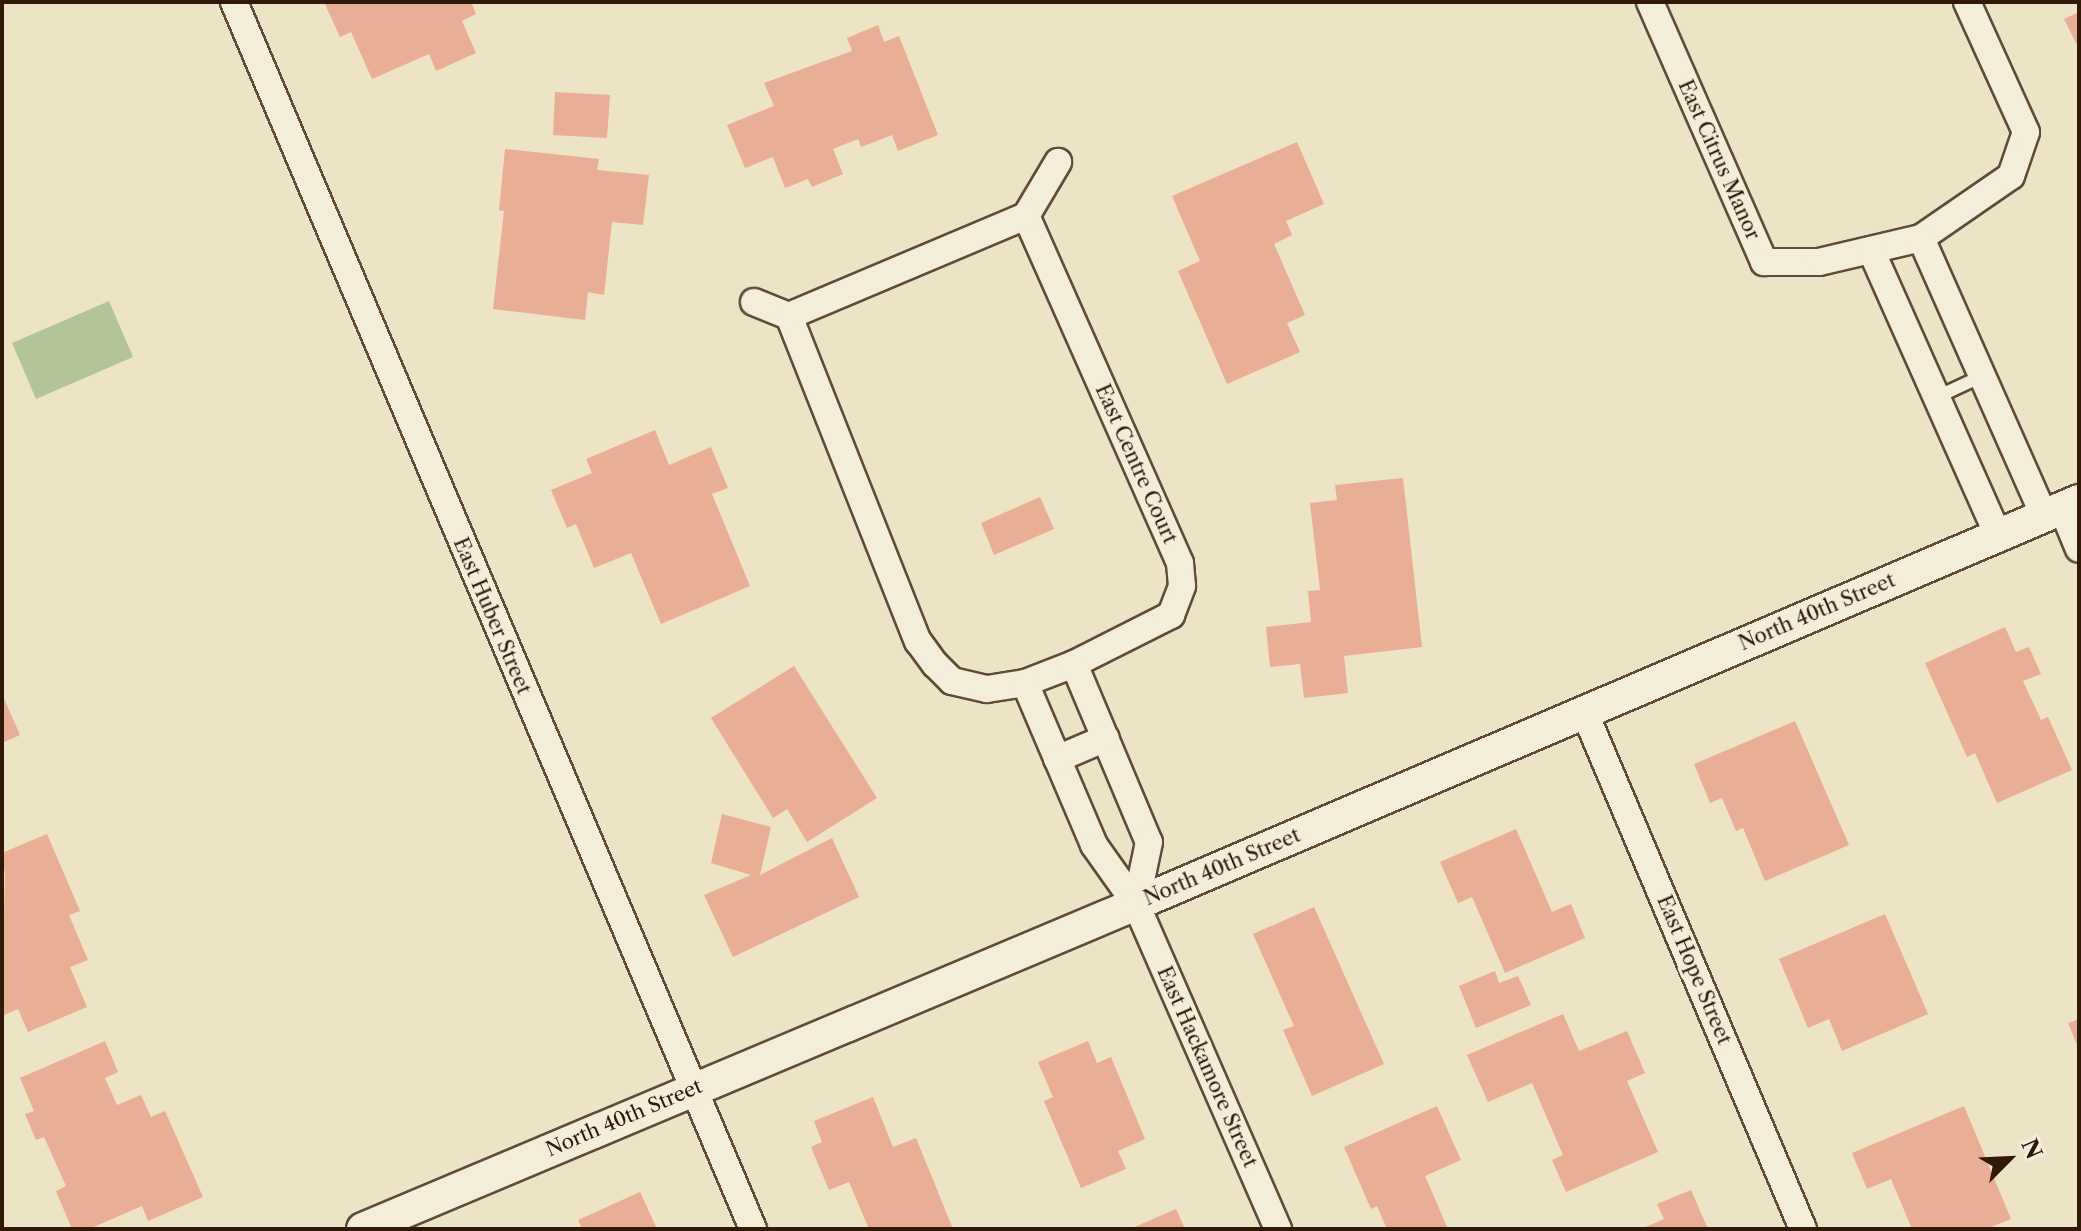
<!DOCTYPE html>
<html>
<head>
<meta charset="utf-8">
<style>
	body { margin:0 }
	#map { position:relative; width:2081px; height:1231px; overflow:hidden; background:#ede3c5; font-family:"Libre Caslon Text",serif }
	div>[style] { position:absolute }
	.green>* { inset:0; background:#b3c598 }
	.building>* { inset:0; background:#e8ae96 }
	.roads { filter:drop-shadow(2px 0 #5f4c36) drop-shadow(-2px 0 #5f4c36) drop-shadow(0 2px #5f4c36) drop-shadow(0 -2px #5f4c36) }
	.service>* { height:12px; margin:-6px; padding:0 6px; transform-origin:6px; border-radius:6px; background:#f3edd9 }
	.minor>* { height:26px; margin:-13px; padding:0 13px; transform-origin:13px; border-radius:13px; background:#f3edd9 }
	.tertiary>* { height:32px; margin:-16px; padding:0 16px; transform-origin:16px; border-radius:16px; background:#f3edd9 }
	span { translate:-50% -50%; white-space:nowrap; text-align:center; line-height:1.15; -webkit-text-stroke:6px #f3edd9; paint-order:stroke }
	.street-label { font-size:20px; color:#301907 }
	.frame { position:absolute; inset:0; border:4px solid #301907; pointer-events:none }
	.north { position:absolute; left:1969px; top:1119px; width:80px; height:80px; -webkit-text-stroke:6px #f3edd9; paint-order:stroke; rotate:66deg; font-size:22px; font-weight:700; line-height:32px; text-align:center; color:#301907 }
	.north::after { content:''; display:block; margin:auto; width:28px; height:36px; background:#301907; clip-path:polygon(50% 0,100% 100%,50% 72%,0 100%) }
</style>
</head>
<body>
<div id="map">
	<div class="green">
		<i style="clip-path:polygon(109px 301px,133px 357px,36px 399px,12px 343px)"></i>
	</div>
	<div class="building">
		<i style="clip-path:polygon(324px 2px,471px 2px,476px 14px,462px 21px,476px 53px,436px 71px,429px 54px,372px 79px,351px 32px,340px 37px)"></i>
		<i style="clip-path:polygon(2079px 12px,2079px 49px,2064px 19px)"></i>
		<i style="clip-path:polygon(878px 25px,884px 42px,899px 36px,938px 135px,898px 151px,892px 135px,861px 147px,858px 139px,833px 149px,843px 174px,812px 187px,808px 179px,785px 188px,773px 157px,745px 168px,727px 125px,774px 106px,764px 83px,852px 51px,847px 38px)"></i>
		<i style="clip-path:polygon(555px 92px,610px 95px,607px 138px,553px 135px)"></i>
		<i style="clip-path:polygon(1297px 142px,1324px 204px,1286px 221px,1292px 235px,1274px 244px,1305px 315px,1287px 323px,1300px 352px,1227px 384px,1178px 271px,1200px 261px,1172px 196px)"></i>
		<i style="clip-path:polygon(505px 149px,599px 159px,597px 170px,649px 175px,643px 225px,612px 222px,604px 295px,588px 292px,585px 320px,493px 309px,504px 211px,499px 210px)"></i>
		<i style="clip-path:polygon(655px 430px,669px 465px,711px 447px,728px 488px,712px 494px,750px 586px,661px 624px,631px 553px,594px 568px,576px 524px,567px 528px,551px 490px,592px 473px,586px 459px)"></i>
		<i style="clip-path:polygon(1403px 478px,1422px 647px,1344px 656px,1348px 693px,1304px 698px,1300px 664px,1270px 667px,1266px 627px,1311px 622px,1308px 591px,1320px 590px,1310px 503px,1337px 500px,1335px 485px)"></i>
		<i style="clip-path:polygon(1040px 497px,1054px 529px,994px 555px,981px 523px)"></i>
		<i style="clip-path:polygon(2005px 627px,2016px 652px,2029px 647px,2041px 674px,2023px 681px,2041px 720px,2048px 717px,2072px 770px,1997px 803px,1975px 753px,1967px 757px,1925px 663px)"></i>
		<i style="clip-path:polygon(794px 666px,877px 798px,807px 842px,787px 809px,773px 818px,711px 718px)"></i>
		<i style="clip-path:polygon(2px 694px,20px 735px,2px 743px)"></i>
		<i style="clip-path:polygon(1795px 721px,1849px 845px,1765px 881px,1743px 828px,1736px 831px,1722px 798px,1710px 803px,1694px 764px)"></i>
		<i style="clip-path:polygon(722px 814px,771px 827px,760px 875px,832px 838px,859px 897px,733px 957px,704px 895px,751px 875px,711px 863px)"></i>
		<i style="clip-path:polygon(1516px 829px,1552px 912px,1571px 904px,1585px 938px,1505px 973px,1472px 897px,1458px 903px,1440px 862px)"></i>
		<i style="clip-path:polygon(47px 834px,80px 911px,69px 915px,88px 960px,70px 967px,87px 1007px,28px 1032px,18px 1009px,2px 1016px,5px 874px,2px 853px)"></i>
		<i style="clip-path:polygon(1314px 907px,1384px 1064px,1312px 1096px,1283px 1030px,1294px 1026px,1253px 934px)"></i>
		<i style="clip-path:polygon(1885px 914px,1928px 1014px,1842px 1051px,1829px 1019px,1808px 1028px,1779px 959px)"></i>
		<i style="clip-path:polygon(1495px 971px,1499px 983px,1518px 976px,1531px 1005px,1476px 1028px,1459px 986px)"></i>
		<i style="clip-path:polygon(1563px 1014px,1579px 1051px,1627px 1031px,1645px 1073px,1627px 1081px,1658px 1152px,1566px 1192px,1552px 1160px,1563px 1155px,1532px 1083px,1488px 1102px,1467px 1055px)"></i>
		<i style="clip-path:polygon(2079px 1019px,2079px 1050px,2068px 1023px)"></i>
		<i style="clip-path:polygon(105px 1041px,118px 1072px,105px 1078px,117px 1105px,141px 1095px,151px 1117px,165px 1111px,203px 1197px,148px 1221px,142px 1206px,89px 1229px,72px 1229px,56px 1191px,66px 1186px,44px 1137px,36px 1140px,25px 1114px,34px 1111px,20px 1078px)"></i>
		<i style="clip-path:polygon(1088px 1041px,1097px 1063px,1111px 1057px,1145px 1139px,1118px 1151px,1126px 1169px,1081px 1188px,1044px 1101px,1053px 1097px,1038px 1062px)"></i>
		<i style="clip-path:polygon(873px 1097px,893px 1147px,916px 1138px,953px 1229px,869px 1229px,849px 1182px,829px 1190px,811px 1147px,822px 1142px,814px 1121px)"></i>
		<i style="clip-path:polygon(1437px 1106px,1461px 1160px,1425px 1176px,1448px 1229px,1387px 1229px,1377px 1206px,1371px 1209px,1344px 1147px)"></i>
		<i style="clip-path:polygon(1964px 1106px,2011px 1219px,1986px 1229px,1912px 1229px,1891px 1179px,1867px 1189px,1852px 1153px)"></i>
		<i style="clip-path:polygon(1691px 1190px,1708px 1229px,1641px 1229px,1664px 1219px,1657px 1204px)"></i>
		<i style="clip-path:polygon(640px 1192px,657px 1229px,582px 1229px,578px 1220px)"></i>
		<i style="clip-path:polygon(1176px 1209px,1185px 1229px,1130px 1229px)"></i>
	</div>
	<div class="roads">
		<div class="service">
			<i style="left:1937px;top:397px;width:50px;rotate:-25deg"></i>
		</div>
		<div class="minor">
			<i style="left:234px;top:2px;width:1332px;rotate:67.07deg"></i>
			<i style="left:1650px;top:2px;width:284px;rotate:66.3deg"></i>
			<i style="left:1764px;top:262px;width:55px"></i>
			<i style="left:1819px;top:262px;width:105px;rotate:-13.2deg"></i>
			<i style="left:1921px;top:238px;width:109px;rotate:-34.6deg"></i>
			<i style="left:2011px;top:176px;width:46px;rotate:-71.2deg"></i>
			<i style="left:2026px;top:132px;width:143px;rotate:-114.4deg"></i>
			<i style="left:1921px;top:238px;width:303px;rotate:66.1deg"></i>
			<i style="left:1871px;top:250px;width:312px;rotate:66deg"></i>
			<i style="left:754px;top:302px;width:38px;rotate:22deg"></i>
			<i style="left:789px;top:316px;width:350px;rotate:68.4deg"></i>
			<i style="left:918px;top:641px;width:29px;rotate:54deg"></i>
			<i style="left:935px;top:664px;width:24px;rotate:45deg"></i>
			<i style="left:952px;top:681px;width:36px;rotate:13deg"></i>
			<i style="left:987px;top:689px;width:38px;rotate:-9deg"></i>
			<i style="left:1025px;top:683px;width:53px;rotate:-21.2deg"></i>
			<i style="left:1074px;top:664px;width:109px;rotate:-26.8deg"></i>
			<i style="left:1171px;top:615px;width:31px;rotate:-69deg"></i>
			<i style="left:1182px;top:586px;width:23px;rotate:-95deg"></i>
			<i style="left:1180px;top:563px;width:380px;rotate:-113.9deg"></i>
			<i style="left:1026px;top:216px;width:63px;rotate:-59.3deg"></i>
			<i style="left:789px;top:316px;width:257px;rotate:-22.9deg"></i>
			<i style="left:2062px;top:508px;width:44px;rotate:67.5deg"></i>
			<i style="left:1074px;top:664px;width:193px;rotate:67.2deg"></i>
			<i style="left:1149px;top:842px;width:63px;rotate:101.8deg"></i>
			<i style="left:1025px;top:683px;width:176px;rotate:66.9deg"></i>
			<i style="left:1094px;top:845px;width:72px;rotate:54.6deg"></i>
			<i style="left:1136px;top:904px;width:355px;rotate:66.4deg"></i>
			<i style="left:1584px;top:711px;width:562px;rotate:67.08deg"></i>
			<i style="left:1057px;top:759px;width:53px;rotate:-23.2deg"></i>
		</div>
		<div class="tertiary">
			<i style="left:363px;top:1229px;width:839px;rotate:-22.8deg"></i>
			<i style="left:1136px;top:904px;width:1026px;rotate:-23.14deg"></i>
		</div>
	</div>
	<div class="street-label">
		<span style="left:1719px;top:160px;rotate:66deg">East Citrus Manor</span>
		<span style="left:1136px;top:464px;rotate:66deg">East Centre Court</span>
		<span style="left:1817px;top:612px;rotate:-23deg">North 40th Street</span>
		<span style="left:492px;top:616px;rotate:67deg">East Huber Street</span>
		<span style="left:1222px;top:867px;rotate:-23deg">North 40th Street</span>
		<span style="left:1694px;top:970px;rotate:67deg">East Hope Street</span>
		<span style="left:1207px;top:1067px;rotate:66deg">East Hackamore Street</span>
		<span style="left:624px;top:1118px;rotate:-23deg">North 40th Street</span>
	</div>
	<div class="frame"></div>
	<div class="north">N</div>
</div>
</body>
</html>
